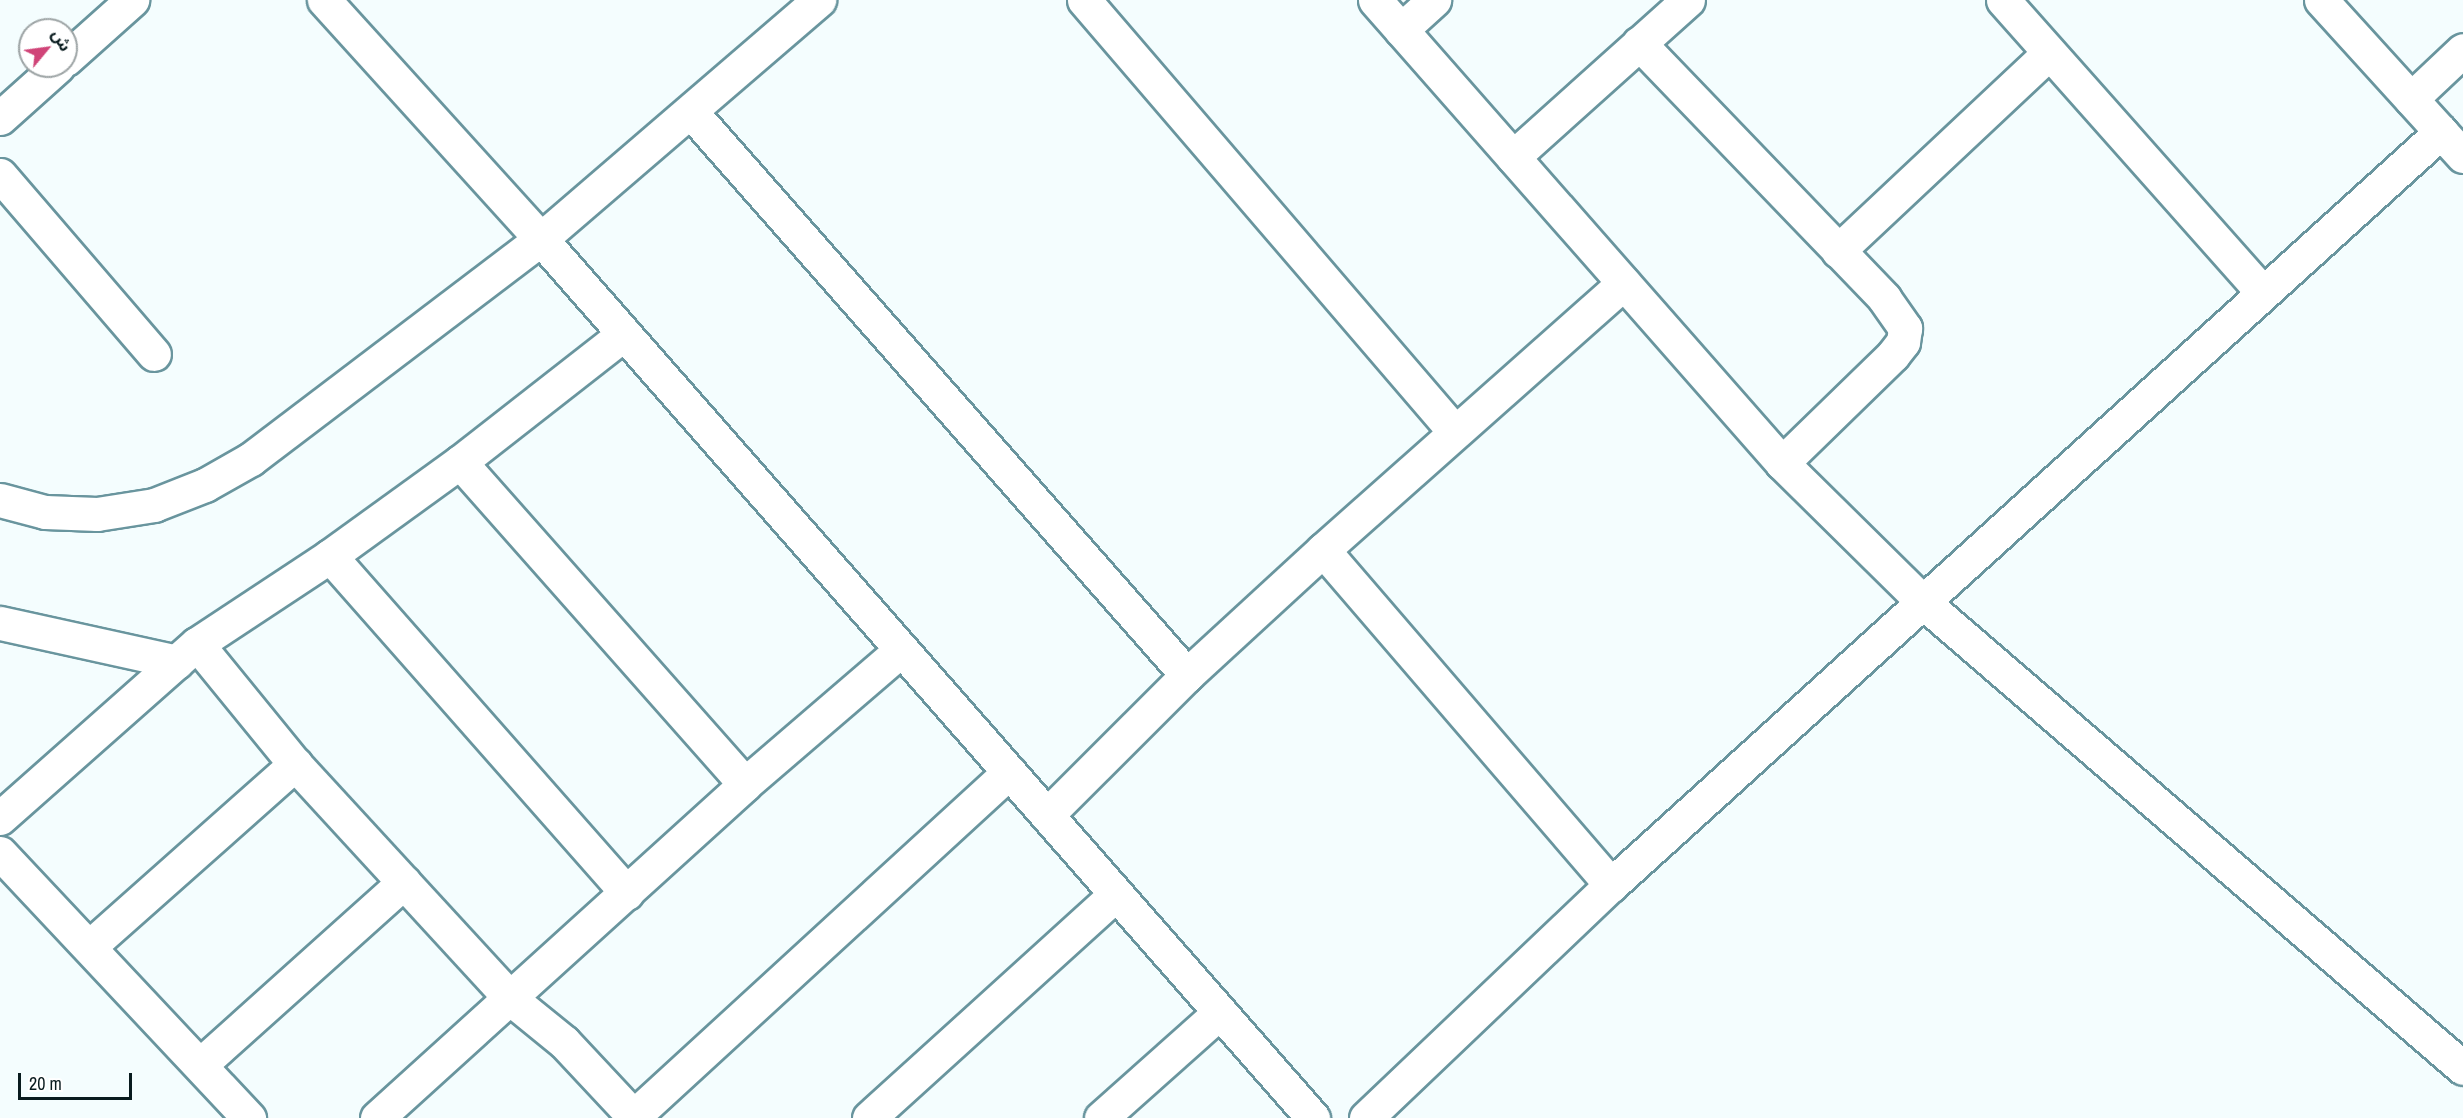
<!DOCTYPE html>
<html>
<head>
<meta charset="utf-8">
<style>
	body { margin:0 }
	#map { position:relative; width:2463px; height:1118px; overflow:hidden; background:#f4fdfe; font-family:"Archivo Narrow","Noto Sans Arabic",sans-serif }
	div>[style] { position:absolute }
	.roads { filter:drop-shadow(2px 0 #69959e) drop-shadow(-2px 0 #69959e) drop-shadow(0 2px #69959e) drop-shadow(0 -2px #69959e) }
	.street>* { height:33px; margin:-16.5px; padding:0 16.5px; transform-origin:16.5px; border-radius:16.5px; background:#fff }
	span { translate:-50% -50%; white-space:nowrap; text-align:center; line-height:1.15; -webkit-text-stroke:6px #fff; paint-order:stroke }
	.north { position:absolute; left:18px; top:18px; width:60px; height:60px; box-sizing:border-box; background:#fff; border:2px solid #9da4a5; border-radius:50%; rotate:61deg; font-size:16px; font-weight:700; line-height:24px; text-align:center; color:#091b1e }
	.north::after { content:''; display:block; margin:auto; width:21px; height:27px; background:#d04478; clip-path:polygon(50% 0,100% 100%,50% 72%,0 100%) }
	.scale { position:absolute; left:18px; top:1073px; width:114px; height:27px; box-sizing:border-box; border:3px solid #091b1e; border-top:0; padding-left:8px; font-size:18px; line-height:21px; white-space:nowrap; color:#091b1e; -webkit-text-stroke:4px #fff; paint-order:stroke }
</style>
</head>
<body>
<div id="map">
	<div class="roads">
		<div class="street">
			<i style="left:324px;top:0;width:323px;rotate:47.8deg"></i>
			<i style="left:541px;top:239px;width:1170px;rotate:48.71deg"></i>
			<i style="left:1084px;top:0;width:568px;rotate:49.35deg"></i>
			<i style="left:1375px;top:0;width:616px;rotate:48.68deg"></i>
			<i style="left:1782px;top:463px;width:198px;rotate:44.6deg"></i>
			<i style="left:1923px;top:602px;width:713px;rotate:40.79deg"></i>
			<i style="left:2003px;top:0;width:390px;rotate:48.4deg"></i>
			<i style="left:2321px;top:0;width:211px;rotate:47.7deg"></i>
			<i style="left:1401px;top:30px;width:45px;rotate:-42.3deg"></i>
			<i style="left:1639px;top:43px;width:354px;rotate:46.1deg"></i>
			<i style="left:1884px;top:298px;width:37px;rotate:55deg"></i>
			<i style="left:1905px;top:328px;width:14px;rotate:98deg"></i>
			<i style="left:1903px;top:342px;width:16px;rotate:128deg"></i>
			<i style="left:1893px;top:355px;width:155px;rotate:135.8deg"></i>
			<i style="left:66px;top:59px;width:89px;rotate:-41.8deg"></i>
			<i style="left:2411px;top:99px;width:71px;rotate:-43.3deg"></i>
			<i style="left:692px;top:113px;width:749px;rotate:48.63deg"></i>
			<i style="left:0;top:118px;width:78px;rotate:-41.9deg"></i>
			<i style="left:1513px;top:157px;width:235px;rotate:-41.9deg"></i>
			<i style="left:0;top:175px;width:236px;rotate:49.3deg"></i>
			<i style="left:1838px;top:251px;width:289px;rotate:-43.2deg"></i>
			<i style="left:460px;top:462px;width:430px;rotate:48.5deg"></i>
			<i style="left:0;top:500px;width:47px;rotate:14.9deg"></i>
			<i style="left:45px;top:512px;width:52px;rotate:2.2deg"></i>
			<i style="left:97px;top:514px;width:58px;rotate:-9deg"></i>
			<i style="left:154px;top:505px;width:55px;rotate:-21.4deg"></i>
			<i style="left:205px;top:485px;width:53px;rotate:-29.5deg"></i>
			<i style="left:251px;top:459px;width:364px;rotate:-37.2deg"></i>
			<i style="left:541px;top:239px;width:367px;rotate:-40.7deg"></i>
			<i style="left:1323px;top:550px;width:442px;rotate:49.3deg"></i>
			<i style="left:330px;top:556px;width:449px;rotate:48.6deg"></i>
			<i style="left:0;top:623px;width:181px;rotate:12.4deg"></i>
			<i style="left:197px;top:644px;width:155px;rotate:50.8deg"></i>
			<i style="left:295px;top:764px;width:319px;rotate:47.4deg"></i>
			<i style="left:511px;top:999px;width:68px;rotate:39.1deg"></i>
			<i style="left:564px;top:1042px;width:104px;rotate:46.9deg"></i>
			<i style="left:1047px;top:815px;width:198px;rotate:-45deg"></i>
			<i style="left:1187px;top:675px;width:185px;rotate:-42.6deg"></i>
			<i style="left:1323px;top:550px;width:402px;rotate:-41.6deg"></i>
			<i style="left:0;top:818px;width:263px;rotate:-41.5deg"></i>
			<i style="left:197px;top:644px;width:159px;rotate:-33.5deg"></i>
			<i style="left:330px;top:556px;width:160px;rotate:-35.9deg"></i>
			<i style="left:460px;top:462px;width:208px;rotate:-38deg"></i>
			<i style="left:0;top:853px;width:364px;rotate:46.8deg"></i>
			<i style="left:89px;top:947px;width:276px;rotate:-41.6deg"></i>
			<i style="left:200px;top:1065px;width:274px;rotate:-41.9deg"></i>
			<i style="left:377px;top:1118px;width:497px;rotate:-42.2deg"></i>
			<i style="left:745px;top:784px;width:206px;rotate:-40.7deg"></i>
			<i style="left:632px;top:1118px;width:512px;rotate:-42.54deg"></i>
			<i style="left:869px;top:1118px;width:333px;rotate:-42.2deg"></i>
			<i style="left:1101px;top:1118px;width:159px;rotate:-41.7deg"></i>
			<i style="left:1366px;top:1118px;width:338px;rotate:-43.6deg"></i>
			<i style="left:1611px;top:885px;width:1121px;rotate:-42.22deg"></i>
		</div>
	</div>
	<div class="north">ش</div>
	<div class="scale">20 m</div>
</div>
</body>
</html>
